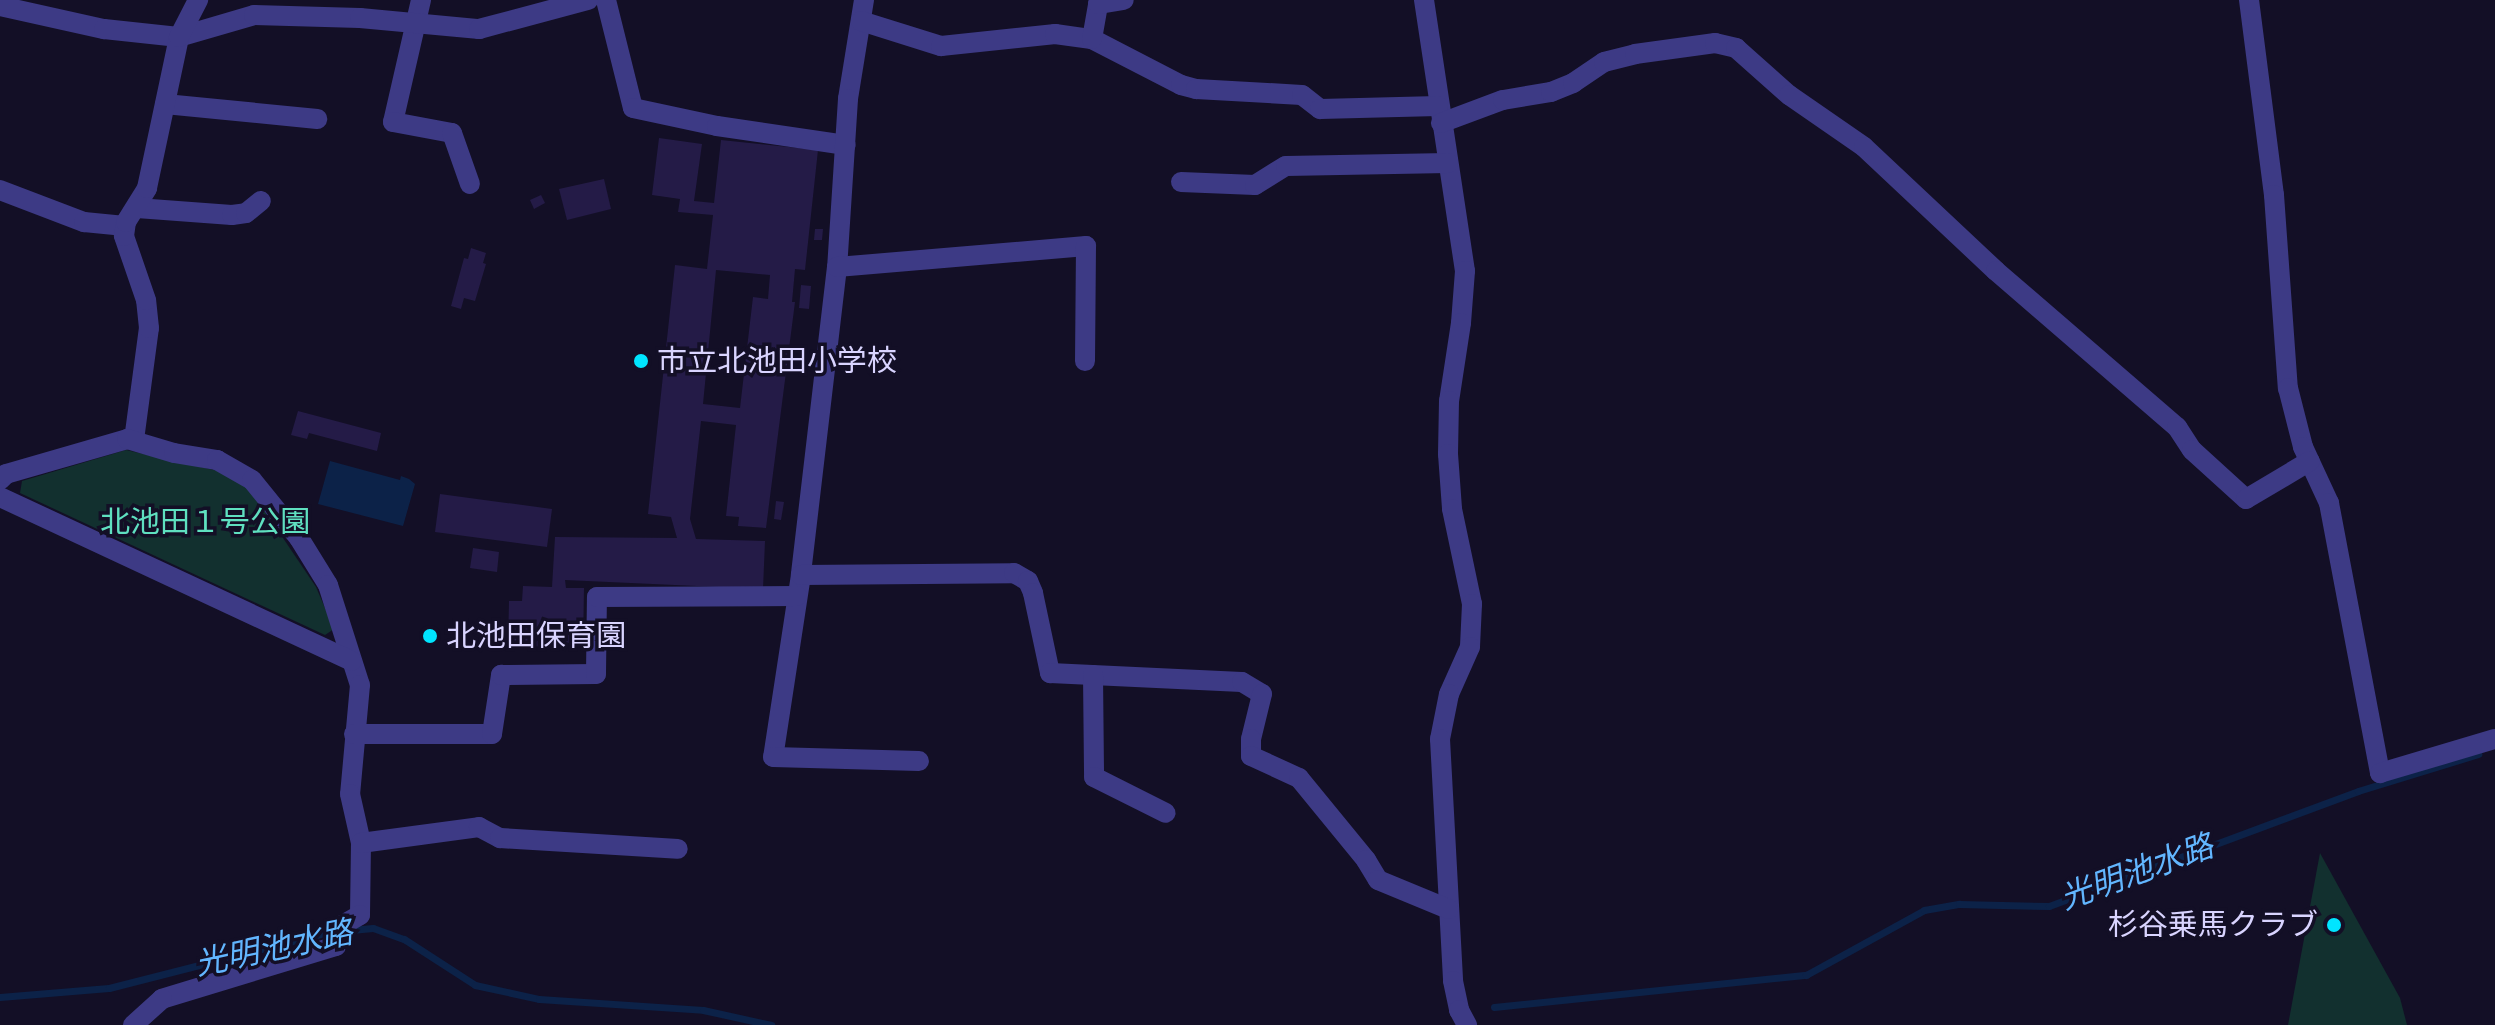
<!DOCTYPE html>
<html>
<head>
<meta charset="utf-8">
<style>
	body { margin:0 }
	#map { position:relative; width:2495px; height:1025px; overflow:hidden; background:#130f26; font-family:Karla,"Noto Sans JP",sans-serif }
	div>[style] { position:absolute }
	.green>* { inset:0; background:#12302f }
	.water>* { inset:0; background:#0c2248 }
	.stream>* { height:7px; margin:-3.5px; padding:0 3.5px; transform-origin:3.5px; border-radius:3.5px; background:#0c2248 }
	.building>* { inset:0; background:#241b47 }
	.minor>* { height:20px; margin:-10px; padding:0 10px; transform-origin:10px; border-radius:10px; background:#3d3a85 }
	.dots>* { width:22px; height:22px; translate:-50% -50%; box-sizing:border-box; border:4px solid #130f26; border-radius:50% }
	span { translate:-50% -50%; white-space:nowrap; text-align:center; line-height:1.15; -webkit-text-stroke:7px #130f26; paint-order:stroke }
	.poi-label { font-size:30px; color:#d9d4ff }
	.left { translate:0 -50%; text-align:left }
	.right { translate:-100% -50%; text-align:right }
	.park-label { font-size:30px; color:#5fe0c0 }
	.water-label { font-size:32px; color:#62b6ff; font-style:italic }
</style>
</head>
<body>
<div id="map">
	<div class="green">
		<i style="clip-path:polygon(126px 450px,223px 472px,250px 489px,316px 587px,334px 629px,325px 635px,20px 493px,22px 481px)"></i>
		<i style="clip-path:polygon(2320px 853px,2400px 998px,2407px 1025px,2288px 1025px)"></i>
	</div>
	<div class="water">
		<i style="clip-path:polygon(330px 461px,400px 480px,401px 476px,409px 479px,415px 484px,403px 526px,318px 504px)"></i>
	</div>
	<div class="stream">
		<i style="left:0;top:997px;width:109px;rotate:-4.7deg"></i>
		<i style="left:109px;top:988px;width:227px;rotate:-14.3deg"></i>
		<i style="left:329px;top:932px;width:44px;rotate:-5.2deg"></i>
		<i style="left:373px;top:928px;width:33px;rotate:20deg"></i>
		<i style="left:404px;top:939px;width:85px;rotate:32.9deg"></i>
		<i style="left:475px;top:985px;width:66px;rotate:12.3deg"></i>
		<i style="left:539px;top:999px;width:164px;rotate:3.8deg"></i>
		<i style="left:703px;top:1010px;width:70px;rotate:12.4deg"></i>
		<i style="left:1494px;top:1007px;width:314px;rotate:-5.9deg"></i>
		<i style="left:1806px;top:975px;width:135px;rotate:-28.8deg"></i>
		<i style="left:1924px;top:910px;width:36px;rotate:-10deg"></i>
		<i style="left:1959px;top:904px;width:90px;rotate:1.3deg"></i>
		<i style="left:2049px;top:906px;width:330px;rotate:-20.4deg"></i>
		<i style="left:2358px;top:791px;width:126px;rotate:-17.1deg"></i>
	</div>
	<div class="building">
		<i style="clip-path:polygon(evenodd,659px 138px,702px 144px,694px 201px,714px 203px,721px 140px,818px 150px,805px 270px,795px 269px,792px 302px,795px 302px,766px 528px,738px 526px,739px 517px,726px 516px,736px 425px,701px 421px,690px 519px,696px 539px,765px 541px,763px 589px,565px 580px,566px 588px,584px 588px,583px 647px,508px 646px,509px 601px,522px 601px,523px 586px,552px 587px,555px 537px,677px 538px,671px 517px,648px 514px,675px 265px,707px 269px,713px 215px,678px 212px,680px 199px,652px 195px,659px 138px,716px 270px,770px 275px,768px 299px,753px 297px,740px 408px,703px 404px,716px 270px)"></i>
		<i style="clip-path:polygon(604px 179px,611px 209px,567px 220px,559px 189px)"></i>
		<i style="clip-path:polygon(541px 195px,545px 203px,534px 209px,530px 200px)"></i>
		<i style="clip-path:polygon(815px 229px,823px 229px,822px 240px,814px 240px)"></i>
		<i style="clip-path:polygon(471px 248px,486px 253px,483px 263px,486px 264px,475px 301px,464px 298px,461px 309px,451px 306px,464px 258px,468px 259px)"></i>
		<i style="clip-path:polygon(801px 285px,811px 286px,809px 309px,799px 308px)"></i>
		<i style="clip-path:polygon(298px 411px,381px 433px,377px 451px,309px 433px,307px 439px,291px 435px)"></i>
		<i style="clip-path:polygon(440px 494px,552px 509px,547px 547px,435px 532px)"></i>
		<i style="clip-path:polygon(776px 501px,784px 502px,781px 520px,774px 519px)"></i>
		<i style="clip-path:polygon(473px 548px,499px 552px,497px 572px,470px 568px)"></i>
	</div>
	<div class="minor">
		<i style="left:421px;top:0;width:125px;rotate:102.9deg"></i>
		<i style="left:393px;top:122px;width:60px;rotate:10.6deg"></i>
		<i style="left:452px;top:133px;width:54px;rotate:70.6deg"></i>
		<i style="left:606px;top:0;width:111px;rotate:76deg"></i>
		<i style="left:633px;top:108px;width:86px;rotate:12.1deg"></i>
		<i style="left:717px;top:126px;width:130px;rotate:8.4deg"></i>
		<i style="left:864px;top:0;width:100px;rotate:99.2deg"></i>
		<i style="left:848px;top:99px;width:168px;rotate:93.7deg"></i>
		<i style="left:837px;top:267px;width:310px;rotate:96.7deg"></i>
		<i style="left:801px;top:575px;width:184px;rotate:98.7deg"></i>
		<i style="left:773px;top:757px;width:146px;rotate:1.6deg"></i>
		<i style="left:1424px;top:0;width:274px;rotate:81.4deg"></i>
		<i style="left:1465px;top:271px;width:52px;rotate:94.4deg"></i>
		<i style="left:1461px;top:323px;width:79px;rotate:98.7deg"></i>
		<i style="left:1449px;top:401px;width:53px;rotate:91.1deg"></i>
		<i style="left:1448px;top:454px;width:55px;rotate:85.8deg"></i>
		<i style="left:1452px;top:509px;width:97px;rotate:78.1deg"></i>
		<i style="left:1472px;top:604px;width:43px;rotate:92.7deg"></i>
		<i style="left:1470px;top:647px;width:51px;rotate:114.1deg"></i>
		<i style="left:1449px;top:694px;width:46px;rotate:101.3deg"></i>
		<i style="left:1440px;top:739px;width:242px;rotate:86.9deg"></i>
		<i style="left:1453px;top:981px;width:30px;rotate:78deg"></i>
		<i style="left:1459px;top:1010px;width:17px;rotate:62deg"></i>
		<i style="left:2249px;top:0;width:197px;rotate:82.7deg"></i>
		<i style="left:2274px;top:195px;width:194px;rotate:85.9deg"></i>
		<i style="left:2288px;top:388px;width:61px;rotate:75.7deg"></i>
		<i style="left:2303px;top:447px;width:62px;rotate:65.1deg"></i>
		<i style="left:2329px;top:503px;width:275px;rotate:79.3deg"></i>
		<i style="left:2380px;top:773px;width:120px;rotate:-16.5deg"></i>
		<i style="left:0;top:6px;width:107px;rotate:12.5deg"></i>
		<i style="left:104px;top:29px;width:75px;rotate:6.1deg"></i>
		<i style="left:179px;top:37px;width:78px;rotate:-16.3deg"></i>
		<i style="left:254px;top:15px;width:106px;rotate:1.6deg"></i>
		<i style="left:360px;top:18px;width:120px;rotate:5.3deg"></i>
		<i style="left:479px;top:29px;width:113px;rotate:-14.9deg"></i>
		<i style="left:861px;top:21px;width:84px;rotate:17.4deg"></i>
		<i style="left:941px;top:46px;width:115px;rotate:-6deg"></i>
		<i style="left:1055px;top:34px;width:37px;rotate:8deg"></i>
		<i style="left:1092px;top:39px;width:100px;rotate:27.3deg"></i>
		<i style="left:1181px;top:85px;width:16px;rotate:15deg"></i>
		<i style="left:1196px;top:89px;width:106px;rotate:3.2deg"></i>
		<i style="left:1302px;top:95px;width:23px;rotate:38deg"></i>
		<i style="left:1320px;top:109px;width:118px;rotate:-1.5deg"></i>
		<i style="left:1092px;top:39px;width:36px;rotate:-80deg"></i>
		<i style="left:1098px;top:4px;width:26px;rotate:-9deg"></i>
		<i style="left:165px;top:104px;width:153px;rotate:5.6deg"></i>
		<i style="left:1441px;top:123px;width:66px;rotate:-20.4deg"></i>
		<i style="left:1503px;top:100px;width:49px;rotate:-9.5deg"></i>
		<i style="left:1551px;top:92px;width:24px;rotate:-22deg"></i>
		<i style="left:1573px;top:83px;width:37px;rotate:-34deg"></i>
		<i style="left:1604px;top:62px;width:32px;rotate:-14deg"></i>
		<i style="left:1635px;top:54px;width:81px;rotate:-7.8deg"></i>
		<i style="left:1715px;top:43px;width:22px;rotate:13deg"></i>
		<i style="left:1736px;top:48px;width:71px;rotate:41.6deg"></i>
		<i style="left:1789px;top:95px;width:91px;rotate:34.7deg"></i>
		<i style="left:1864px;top:147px;width:181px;rotate:43.2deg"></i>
		<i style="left:1996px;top:271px;width:239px;rotate:40.8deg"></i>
		<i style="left:2177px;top:427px;width:27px;rotate:57deg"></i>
		<i style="left:2192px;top:450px;width:73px;rotate:42.2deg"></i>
		<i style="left:2246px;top:499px;width:74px;rotate:-30.7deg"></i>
		<i style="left:1181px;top:182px;width:74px;rotate:2.3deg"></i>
		<i style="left:1255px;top:185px;width:36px;rotate:-32deg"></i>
		<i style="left:1286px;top:166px;width:162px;rotate:-1.1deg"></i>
		<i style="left:0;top:190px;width:90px;rotate:20.9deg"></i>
		<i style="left:84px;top:222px;width:41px;rotate:5.6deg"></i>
		<i style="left:137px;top:208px;width:95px;rotate:4.2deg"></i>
		<i style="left:232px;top:215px;width:14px;rotate:-8deg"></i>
		<i style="left:246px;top:213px;width:19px;rotate:-39deg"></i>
		<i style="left:837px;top:267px;width:250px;rotate:-4.8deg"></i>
		<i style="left:1086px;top:246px;width:115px;rotate:90.5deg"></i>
		<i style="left:134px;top:440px;width:113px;rotate:-82.4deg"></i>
		<i style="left:149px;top:328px;width:28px;rotate:-96deg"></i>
		<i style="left:146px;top:300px;width:68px;rotate:-109deg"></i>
		<i style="left:124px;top:236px;width:14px;rotate:-82deg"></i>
		<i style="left:126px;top:222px;width:40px;rotate:-58deg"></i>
		<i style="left:147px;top:188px;width:154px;rotate:-78deg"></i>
		<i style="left:179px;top:37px;width:42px;rotate:-62.8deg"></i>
		<i style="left:0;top:480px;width:8px;rotate:-45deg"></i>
		<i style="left:6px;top:474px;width:126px;rotate:-16.1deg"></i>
		<i style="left:127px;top:439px;width:49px;rotate:16.6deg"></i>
		<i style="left:174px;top:453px;width:44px;rotate:9.2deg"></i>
		<i style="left:217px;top:460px;width:40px;rotate:29.7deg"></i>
		<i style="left:252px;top:480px;width:75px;rotate:51deg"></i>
		<i style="left:299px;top:538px;width:55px;rotate:58.3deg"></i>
		<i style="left:328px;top:585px;width:105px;rotate:72.3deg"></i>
		<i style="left:360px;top:685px;width:109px;rotate:95.2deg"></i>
		<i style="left:350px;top:794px;width:50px;rotate:77.3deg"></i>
		<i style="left:361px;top:843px;width:72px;rotate:90.8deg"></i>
		<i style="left:360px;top:915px;width:20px;rotate:150deg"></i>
		<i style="left:343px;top:925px;width:22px;rotate:108deg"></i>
		<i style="left:336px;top:946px;width:182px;rotate:163.1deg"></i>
		<i style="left:162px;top:999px;width:39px;rotate:138deg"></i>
		<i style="left:0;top:497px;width:388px;rotate:25deg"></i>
		<i style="left:801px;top:575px;width:213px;rotate:-0.5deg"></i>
		<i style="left:1014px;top:573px;width:16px;rotate:30deg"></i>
		<i style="left:1028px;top:581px;width:13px;rotate:67deg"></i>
		<i style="left:1033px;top:593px;width:82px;rotate:78deg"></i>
		<i style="left:1050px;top:673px;width:192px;rotate:2.7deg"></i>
		<i style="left:1242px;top:682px;width:23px;rotate:31deg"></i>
		<i style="left:1262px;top:694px;width:46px;rotate:103.7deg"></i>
		<i style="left:1251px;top:739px;width:17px;rotate:90deg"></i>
		<i style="left:1251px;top:756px;width:53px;rotate:24.6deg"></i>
		<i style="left:1299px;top:778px;width:106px;rotate:50.7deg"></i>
		<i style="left:1366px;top:860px;width:23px;rotate:59deg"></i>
		<i style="left:1378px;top:880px;width:76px;rotate:22.5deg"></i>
		<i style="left:1093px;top:675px;width:102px;rotate:89.4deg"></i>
		<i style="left:1094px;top:777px;width:80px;rotate:26.6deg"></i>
		<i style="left:354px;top:734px;width:138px"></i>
		<i style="left:492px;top:734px;width:60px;rotate:-81.3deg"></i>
		<i style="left:501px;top:675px;width:95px;rotate:-0.6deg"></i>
		<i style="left:596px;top:674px;width:77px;rotate:-89.3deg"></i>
		<i style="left:597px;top:597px;width:200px;rotate:-0.3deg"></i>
		<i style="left:361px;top:843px;width:119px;rotate:-7.7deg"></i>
		<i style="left:479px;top:827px;width:24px;rotate:28deg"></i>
		<i style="left:500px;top:838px;width:178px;rotate:3.5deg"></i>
	</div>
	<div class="dots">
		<i style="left:641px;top:361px;background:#00e5ff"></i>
		<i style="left:430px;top:636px;background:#00e5ff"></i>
		<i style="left:2334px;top:925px;background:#00e5ff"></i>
	</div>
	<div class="poi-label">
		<span class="left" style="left:657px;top:361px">市立北池田小学校</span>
		<span class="left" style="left:446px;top:636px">北池田保育園</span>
		<span class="right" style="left:2318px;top:925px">杉谷乗馬クラブ</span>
	</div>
	<div class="park-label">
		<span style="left:205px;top:522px">北池田１号公園</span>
	</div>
	<div class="water-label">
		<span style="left:2137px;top:873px;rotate:-20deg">光明池水路</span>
		<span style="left:274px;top:949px;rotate:-12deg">光明池水路</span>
	</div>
</div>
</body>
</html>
